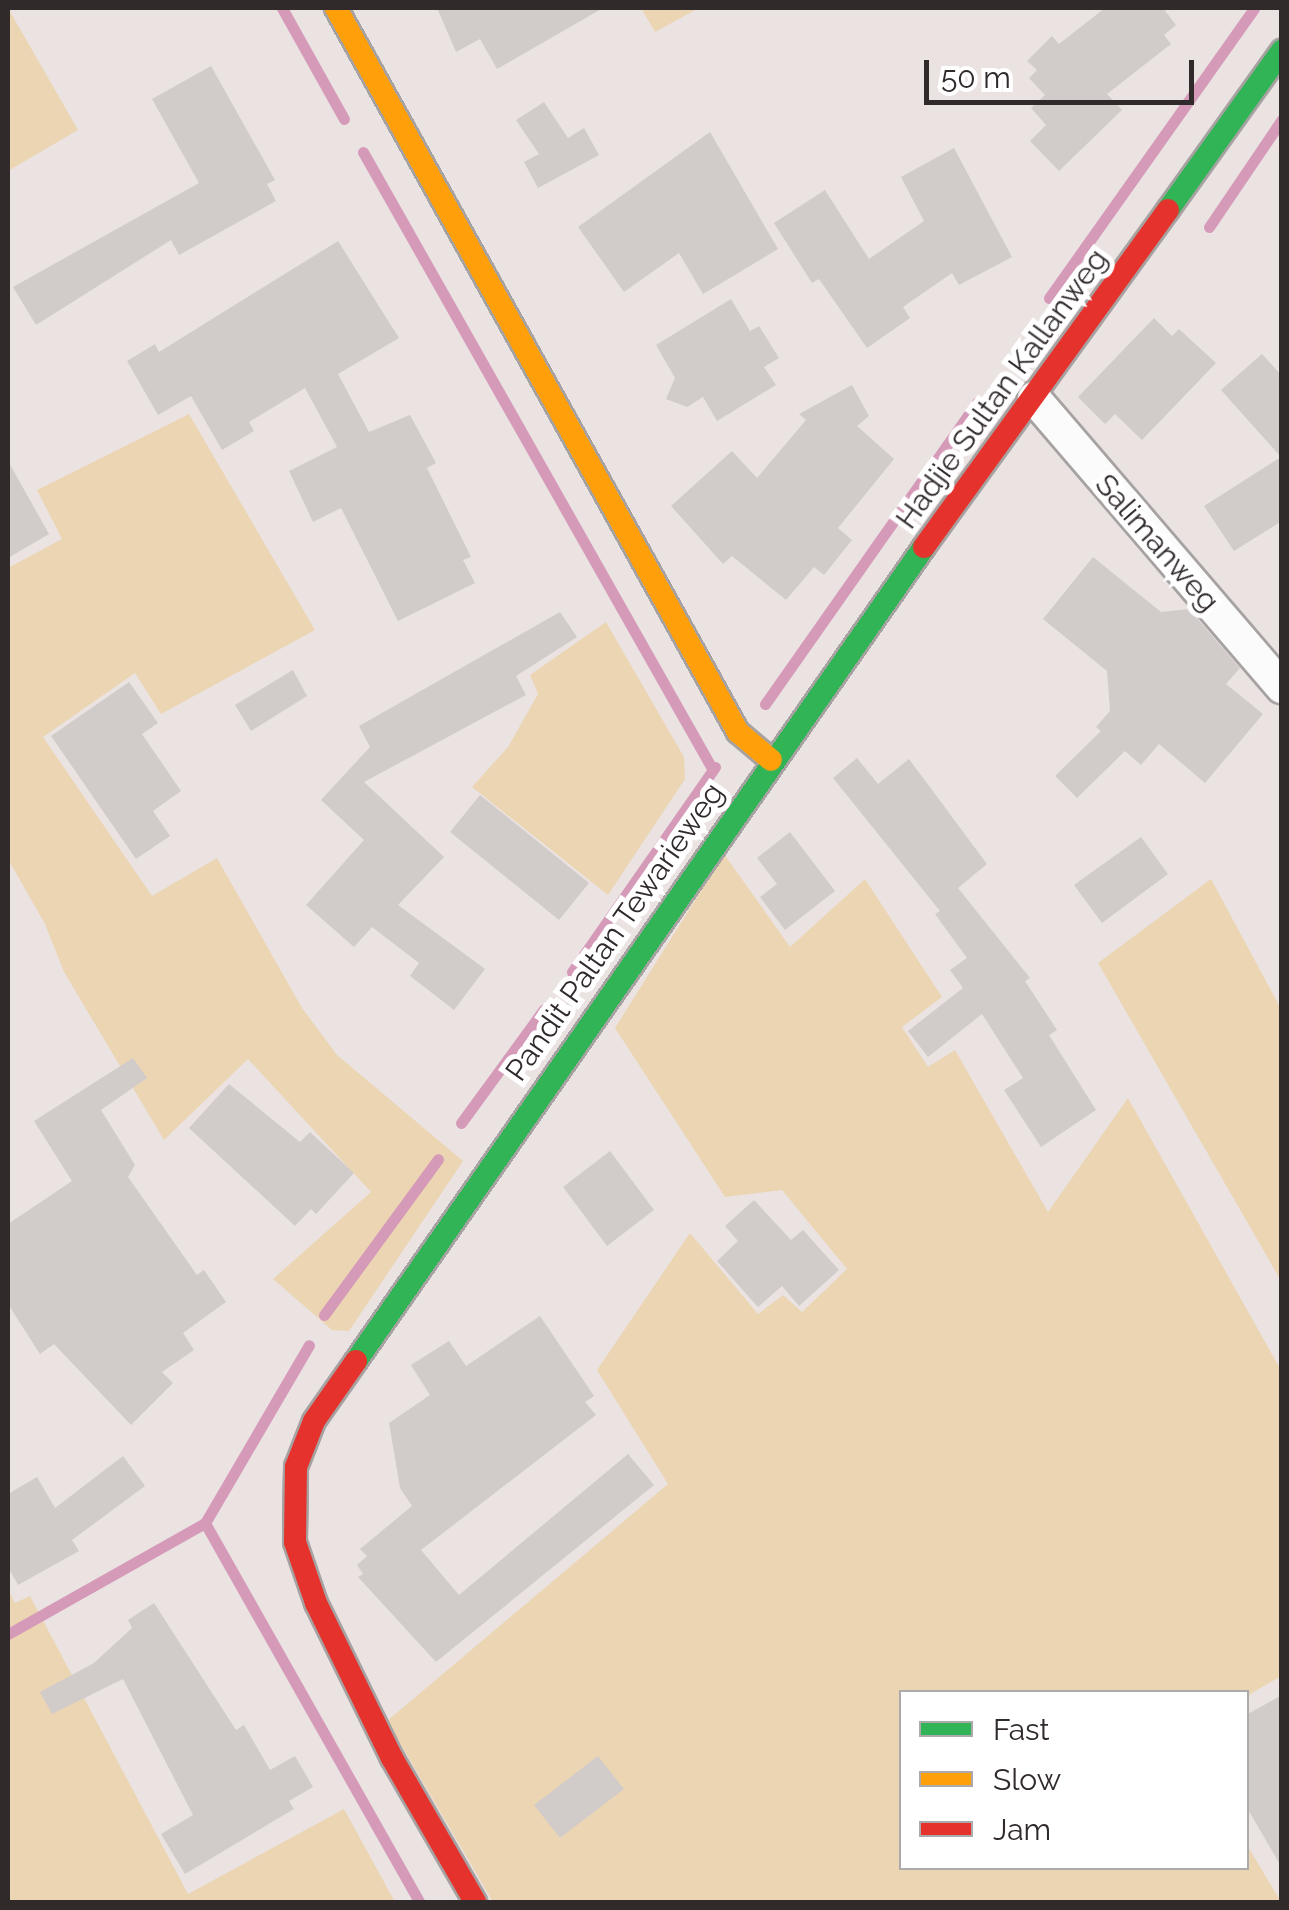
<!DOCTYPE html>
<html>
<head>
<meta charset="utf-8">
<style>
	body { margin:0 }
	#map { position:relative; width:1289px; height:1910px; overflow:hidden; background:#eae3e2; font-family:Raleway,sans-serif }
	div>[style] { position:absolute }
	.green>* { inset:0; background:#ecd5b3 }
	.stream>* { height:11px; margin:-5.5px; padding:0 5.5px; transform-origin:5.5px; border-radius:5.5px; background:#d69ab9 }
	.building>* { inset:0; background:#d1cbca }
	.roads { filter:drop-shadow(2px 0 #a6a2a1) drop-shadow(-2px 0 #a6a2a1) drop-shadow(0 2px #a6a2a1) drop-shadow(0 -2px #a6a2a1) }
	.street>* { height:32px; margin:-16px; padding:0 16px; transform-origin:16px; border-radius:16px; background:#fcfbfb }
	.fast>* { height:22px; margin:-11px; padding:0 11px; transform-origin:11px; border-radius:11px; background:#30b455 }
	.slow>* { height:22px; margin:-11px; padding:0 11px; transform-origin:11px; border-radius:11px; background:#ff9f0a }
	.jam>* { height:22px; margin:-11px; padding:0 11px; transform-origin:11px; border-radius:11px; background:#e5322d }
	span { translate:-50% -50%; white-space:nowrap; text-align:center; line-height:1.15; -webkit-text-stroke:10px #fff; paint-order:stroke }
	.street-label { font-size:30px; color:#302b2a }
	.frame { position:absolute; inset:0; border:10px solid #302b2a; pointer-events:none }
	.legend { position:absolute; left:899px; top:1690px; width:350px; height:180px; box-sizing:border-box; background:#fff; border:2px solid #acaaaa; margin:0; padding:12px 18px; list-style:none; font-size:30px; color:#302b2a }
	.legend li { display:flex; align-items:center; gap:20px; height:50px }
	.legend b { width:50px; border:2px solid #acaaaa }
	.scale { position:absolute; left:924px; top:60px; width:270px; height:45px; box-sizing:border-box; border:5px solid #302b2a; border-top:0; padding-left:12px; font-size:30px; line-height:35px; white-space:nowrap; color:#302b2a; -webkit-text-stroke:8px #fff; paint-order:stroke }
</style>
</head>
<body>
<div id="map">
	<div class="green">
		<i style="clip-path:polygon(8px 8px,78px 130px,8px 171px)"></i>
		<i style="clip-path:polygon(641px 8px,699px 8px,655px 32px)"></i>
		<i style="clip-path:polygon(189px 414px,315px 630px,161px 714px,135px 673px,43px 737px,152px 896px,217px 858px,302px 1008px,337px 1055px,463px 1161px,349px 1331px,332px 1330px,273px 1279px,371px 1192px,248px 1059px,164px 1140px,64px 972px,45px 924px,8px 859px,8px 568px,62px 539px,37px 490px)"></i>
		<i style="clip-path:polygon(606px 622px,684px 757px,685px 779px,608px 895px,472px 787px,508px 747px,538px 694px,530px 675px)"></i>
		<i style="clip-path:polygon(724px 854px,790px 947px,865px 879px,942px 997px,902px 1027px,928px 1067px,955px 1050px,1048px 1212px,1128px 1098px,1282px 1372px,1281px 1676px,1247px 1696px,902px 1692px,902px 1868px,1246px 1868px,1247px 1845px,1281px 1902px,493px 1902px,387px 1721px,668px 1484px,597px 1370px,690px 1233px,758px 1314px,783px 1295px,802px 1312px,847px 1269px,782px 1190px,725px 1197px,615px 1028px)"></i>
		<i style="clip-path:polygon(1211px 879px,1281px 1009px,1281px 1281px,1098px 963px)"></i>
		<i style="clip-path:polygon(8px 1589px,15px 1603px,30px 1596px,188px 1894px,344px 1809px,395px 1902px,8px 1902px)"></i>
	</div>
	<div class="stream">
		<i style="left:282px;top:8px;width:127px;rotate:60.8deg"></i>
		<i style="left:363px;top:152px;width:710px;rotate:60.48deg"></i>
		<i style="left:1209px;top:227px;width:130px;rotate:-55.9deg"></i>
		<i style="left:1049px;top:298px;width:355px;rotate:-54.7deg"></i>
		<i style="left:765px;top:704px;width:369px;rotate:-54.9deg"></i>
		<i style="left:572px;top:972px;width:250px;rotate:-55.1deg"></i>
		<i style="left:461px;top:1123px;width:141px;rotate:-53.9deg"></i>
		<i style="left:324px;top:1315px;width:193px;rotate:-53.8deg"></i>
		<i style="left:205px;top:1523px;width:206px;rotate:-59.7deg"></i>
		<i style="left:8px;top:1634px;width:226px;rotate:-29.4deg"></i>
		<i style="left:205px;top:1523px;width:435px;rotate:60.5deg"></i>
	</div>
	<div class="building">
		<i style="clip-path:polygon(437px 8px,603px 8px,497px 69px,480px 39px,456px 52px)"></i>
		<i style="clip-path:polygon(1105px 8px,1163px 8px,1176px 25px,1164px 35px,1171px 44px,1107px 94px,1122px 110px,1059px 171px,1030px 141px,1046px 125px,1031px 108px,1045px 95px,1029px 78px,1037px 70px,1027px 61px,1052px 36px,1059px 44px)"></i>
		<i style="clip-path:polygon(211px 66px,275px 180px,267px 184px,276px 201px,179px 255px,171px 240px,36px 325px,13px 287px,199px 183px,152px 99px)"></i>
		<i style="clip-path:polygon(544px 102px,568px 138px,584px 128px,599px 155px,538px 188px,524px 162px,539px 154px,516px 120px)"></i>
		<i style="clip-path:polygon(710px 132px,778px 249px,703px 294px,679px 253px,624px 292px,578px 227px)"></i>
		<i style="clip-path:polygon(954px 148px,1012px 257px,959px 285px,952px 273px,903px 307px,910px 318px,867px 348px,819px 279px,812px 283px,774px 223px,825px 190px,869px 259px,924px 221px,901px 177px)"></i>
		<i style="clip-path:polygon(338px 241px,399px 338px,338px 374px,369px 432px,410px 415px,436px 463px,427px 468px,471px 557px,463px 560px,475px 583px,398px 621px,341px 508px,313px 522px,289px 471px,337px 447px,305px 388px,249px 422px,254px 431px,222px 450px,191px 396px,158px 415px,127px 361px,155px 344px,159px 352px)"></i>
		<i style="clip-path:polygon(731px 299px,750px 331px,759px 326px,779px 358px,764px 367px,776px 385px,717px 421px,703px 397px,687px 407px,666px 399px,675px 378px,656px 345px)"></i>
		<i style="clip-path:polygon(1154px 318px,1172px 336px,1179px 329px,1216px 363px,1142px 440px,1115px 414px,1105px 424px,1078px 397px)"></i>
		<i style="clip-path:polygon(1262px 354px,1282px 376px,1282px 521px,1234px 551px,1204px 506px,1281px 457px,1221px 390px)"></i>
		<i style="clip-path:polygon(852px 385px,869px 416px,857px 426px,894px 459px,838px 528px,852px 540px,824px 575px,814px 567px,786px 600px,732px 556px,723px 564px,671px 506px,732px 451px,757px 478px,806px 420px,799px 414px)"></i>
		<i style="clip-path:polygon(8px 461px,49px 534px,8px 558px)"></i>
		<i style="clip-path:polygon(1093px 557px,1161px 612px,1189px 609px,1240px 668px,1226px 684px,1263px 714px,1205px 783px,1159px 744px,1141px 765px,1125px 751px,1077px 798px,1055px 776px,1101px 731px,1096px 727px,1110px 711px,1107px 671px,1043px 619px)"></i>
		<i style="clip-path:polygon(560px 612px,577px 637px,516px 676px,526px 695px,364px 782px,444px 857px,398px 905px,485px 969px,454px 1010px,410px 976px,419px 963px,372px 927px,354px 947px,306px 905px,364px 840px,321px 800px,370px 747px,359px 726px)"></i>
		<i style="clip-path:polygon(293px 670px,307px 696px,251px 731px,235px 705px)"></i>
		<i style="clip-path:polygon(129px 682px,158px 723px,142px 734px,181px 791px,153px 811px,170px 836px,136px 859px,51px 736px)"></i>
		<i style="clip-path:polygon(857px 758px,878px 784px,909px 759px,987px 864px,958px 888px,1030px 978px,1025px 981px,1057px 1030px,1049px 1035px,1096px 1110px,1041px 1147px,1004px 1090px,1023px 1078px,982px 1014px,928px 1057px,908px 1031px,963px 988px,950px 970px,967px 958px,935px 914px,940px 911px,833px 778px)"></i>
		<i style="clip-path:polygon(480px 795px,589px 883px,559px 920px,450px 832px)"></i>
		<i style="clip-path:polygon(790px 832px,835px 891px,785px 930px,760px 897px,777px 884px,757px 858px)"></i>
		<i style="clip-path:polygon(1141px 837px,1168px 874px,1102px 923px,1074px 885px)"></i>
		<i style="clip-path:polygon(133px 1058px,147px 1078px,101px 1110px,135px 1165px,128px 1177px,197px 1275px,204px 1270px,226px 1302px,183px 1333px,194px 1350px,162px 1372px,173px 1383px,131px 1425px,54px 1344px,40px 1354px,8px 1304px,8px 1224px,72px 1181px,34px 1121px)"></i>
		<i style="clip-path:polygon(229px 1084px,300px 1142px,310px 1132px,354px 1173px,316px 1214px,311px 1209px,295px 1226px,189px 1128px)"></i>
		<i style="clip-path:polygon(610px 1151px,654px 1210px,607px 1246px,563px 1187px)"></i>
		<i style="clip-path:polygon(754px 1200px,791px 1240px,803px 1230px,839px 1270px,799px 1306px,782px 1286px,758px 1307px,717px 1261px,738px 1241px,725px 1226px)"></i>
		<i style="clip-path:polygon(540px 1316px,594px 1396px,585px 1402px,596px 1415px,421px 1550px,459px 1595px,628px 1454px,654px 1485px,436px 1662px,358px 1577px,363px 1574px,357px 1565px,367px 1556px,360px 1549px,412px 1506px,400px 1488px,389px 1423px,430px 1395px,411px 1365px,449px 1341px,466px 1366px)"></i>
		<i style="clip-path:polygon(123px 1456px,145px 1486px,72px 1540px,79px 1551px,18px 1585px,8px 1567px,8px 1494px,37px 1477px,55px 1508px)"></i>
		<i style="clip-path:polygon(154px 1603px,236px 1730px,244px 1725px,270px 1770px,295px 1756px,313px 1787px,289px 1801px,294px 1809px,185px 1874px,161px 1834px,193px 1815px,123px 1679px,52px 1714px,40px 1692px,94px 1663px,132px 1628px,128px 1620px)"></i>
		<i style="clip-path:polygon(1282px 1695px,1282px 1868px,1246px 1806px,1246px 1715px)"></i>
		<i style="clip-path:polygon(598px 1756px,624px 1789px,560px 1838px,534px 1805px)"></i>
	</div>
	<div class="roads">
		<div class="street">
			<i style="left:1034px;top:398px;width:381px;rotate:49.4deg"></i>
		</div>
		<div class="fast">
			<i style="left:1168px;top:210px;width:196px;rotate:-54.4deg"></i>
			<i style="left:356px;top:1361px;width:993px;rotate:-55.09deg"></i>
		</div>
		<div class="slow">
			<i style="left:336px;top:8px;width:828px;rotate:60.96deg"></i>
			<i style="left:738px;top:732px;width:43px;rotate:40.3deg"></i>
		</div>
		<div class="jam">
			<i style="left:924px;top:547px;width:416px;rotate:-54.1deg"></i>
			<i style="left:356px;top:1361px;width:73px;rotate:125deg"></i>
			<i style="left:314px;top:1421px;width:49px;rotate:111.4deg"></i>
			<i style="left:296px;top:1467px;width:75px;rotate:90.8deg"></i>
			<i style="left:295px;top:1542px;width:65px;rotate:71deg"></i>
			<i style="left:316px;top:1603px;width:173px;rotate:63.9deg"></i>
			<i style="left:392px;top:1758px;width:166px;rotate:60deg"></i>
		</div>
	</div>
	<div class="street-label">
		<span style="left:1002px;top:389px;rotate:-54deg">Hadjie Sultan Kallanweg</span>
		<span style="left:1157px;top:543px;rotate:49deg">Salimanweg</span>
		<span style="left:615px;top:932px;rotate:-55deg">Pandit Paltan Tewarieweg</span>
	</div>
	<div class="frame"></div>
	<ul class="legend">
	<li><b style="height:12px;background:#30b455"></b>Fast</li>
	<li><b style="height:12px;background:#ff9f0a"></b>Slow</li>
	<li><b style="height:12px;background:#e5322d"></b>Jam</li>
	</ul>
	<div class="scale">50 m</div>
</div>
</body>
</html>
